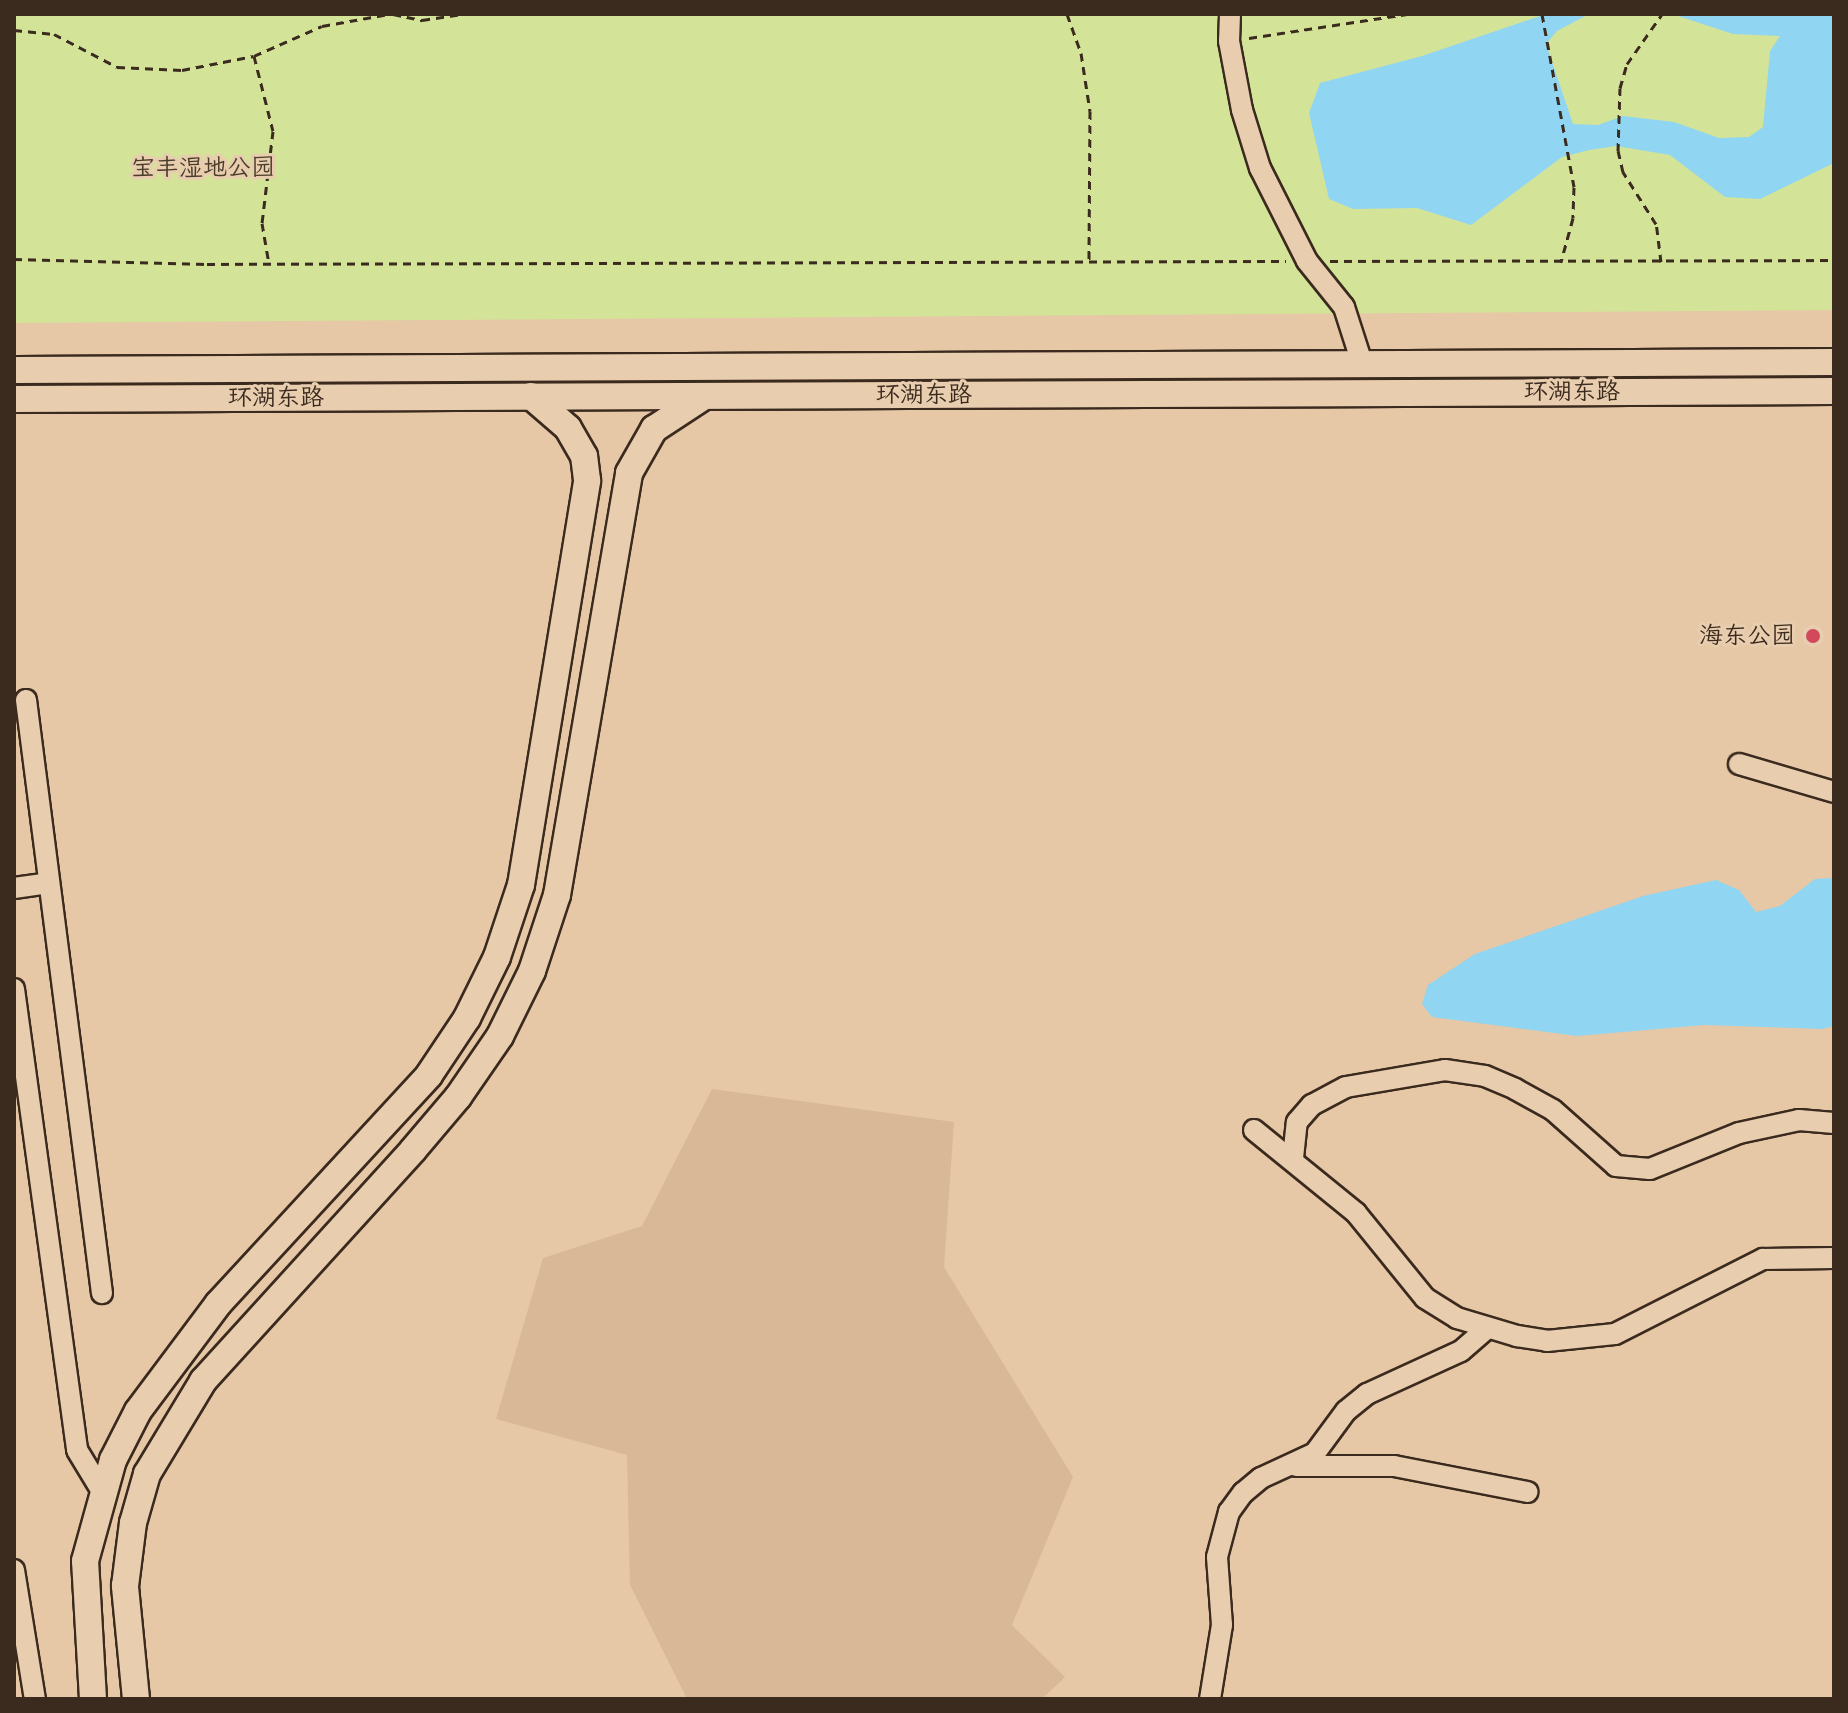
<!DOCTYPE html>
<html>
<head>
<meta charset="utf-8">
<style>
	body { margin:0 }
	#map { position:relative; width:1848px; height:1713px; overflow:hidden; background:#e6c7a6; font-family:"Shantell Sans","LXGW WenKai TC",sans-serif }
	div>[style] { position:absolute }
	.built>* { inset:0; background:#d9b898 }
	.green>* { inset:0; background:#d3e498 }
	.water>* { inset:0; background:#90d5f2 }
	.path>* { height:3px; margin-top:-1.5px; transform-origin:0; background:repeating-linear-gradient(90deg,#3b2a1e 0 8px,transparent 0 14px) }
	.roads { filter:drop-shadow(2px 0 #3b2a1e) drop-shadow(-2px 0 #3b2a1e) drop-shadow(0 2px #3b2a1e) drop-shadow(0 -2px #3b2a1e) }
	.minor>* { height:20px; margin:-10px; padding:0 10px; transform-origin:10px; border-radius:10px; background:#e8cdaf }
	.major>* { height:26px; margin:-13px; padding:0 13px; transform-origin:13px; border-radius:13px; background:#e8cdaf }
	.dots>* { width:22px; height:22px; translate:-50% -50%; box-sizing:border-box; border:4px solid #e8cdaf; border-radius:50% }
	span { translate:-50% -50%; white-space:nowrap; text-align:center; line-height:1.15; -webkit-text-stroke:6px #e8cdaf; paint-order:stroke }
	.park-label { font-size:24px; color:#4a3d2a }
	.street-label { font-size:24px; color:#3b2a1e }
	.poi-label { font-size:24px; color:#3b2a1e }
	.right { translate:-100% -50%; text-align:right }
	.frame { position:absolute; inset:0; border:16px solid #3b2a1e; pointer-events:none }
</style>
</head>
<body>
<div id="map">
	<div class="built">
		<i style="clip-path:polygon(712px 1089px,954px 1122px,944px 1267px,1073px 1477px,1012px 1625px,1065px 1677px,1042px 1699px,687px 1699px,630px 1585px,627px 1455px,496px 1419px,543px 1258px,642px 1226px)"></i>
	</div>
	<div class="green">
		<i style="clip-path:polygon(14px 14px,1834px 14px,1834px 310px,14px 323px)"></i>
	</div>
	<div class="water">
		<i style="clip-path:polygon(1546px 14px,1589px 14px,1557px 31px,1546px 44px,1573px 124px,1598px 125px,1623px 116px,1674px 122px,1719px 138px,1749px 137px,1763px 127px,1770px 51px,1780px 36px,1733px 34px,1672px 14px,1834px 14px,1834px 163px,1760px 199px,1725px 197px,1670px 155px,1616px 146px,1589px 150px,1562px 157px,1471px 225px,1417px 208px,1353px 209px,1329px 199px,1309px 113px,1320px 83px,1422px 56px)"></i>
		<i style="clip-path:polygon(1834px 878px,1834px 1026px,1822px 1029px,1704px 1025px,1577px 1036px,1432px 1017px,1422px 1004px,1428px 985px,1475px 954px,1643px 896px,1716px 880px,1739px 890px,1756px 912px,1780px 906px,1815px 879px)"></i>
	</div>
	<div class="path">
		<i style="left:393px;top:14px;width:30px;rotate:12deg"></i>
		<i style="left:422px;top:20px;width:41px;rotate:-8.3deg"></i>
		<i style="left:1067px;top:14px;width:41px;rotate:70.3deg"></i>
		<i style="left:1081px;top:53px;width:59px;rotate:81.2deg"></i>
		<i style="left:1090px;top:111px;width:150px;rotate:90.4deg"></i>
		<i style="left:1542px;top:14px;width:176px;rotate:79.5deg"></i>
		<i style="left:1574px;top:187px;width:31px;rotate:92deg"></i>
		<i style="left:1573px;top:218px;width:46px;rotate:105.3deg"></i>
		<i style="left:14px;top:30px;width:40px;rotate:5.7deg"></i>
		<i style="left:54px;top:34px;width:71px;rotate:27.6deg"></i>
		<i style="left:117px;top:67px;width:65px;rotate:2.6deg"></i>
		<i style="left:182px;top:70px;width:73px;rotate:-11deg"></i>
		<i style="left:254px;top:56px;width:74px;rotate:-23.8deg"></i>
		<i style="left:322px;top:26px;width:68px;rotate:-10.2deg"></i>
		<i style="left:1249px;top:38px;width:160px;rotate:-8.6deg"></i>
		<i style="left:254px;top:56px;width:77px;rotate:75.8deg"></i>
		<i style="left:273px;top:131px;width:93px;rotate:96.8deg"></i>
		<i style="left:262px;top:223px;width:42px;rotate:80.3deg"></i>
		<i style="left:14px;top:259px;width:193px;rotate:1.5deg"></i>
		<i style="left:207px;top:264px;width:1079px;rotate:-0.16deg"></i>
		<i style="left:1330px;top:261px;width:504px;rotate:-0.11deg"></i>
		<i style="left:1661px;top:262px;width:38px;rotate:-97deg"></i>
		<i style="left:1656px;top:224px;width:62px;rotate:-122.4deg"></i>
		<i style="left:1623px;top:172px;width:22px;rotate:-103deg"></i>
		<i style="left:1618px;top:151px;width:63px;rotate:-88.2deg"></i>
		<i style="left:1620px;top:88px;width:25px;rotate:-74deg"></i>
		<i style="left:1627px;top:64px;width:61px;rotate:-55deg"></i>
	</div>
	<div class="roads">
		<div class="minor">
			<i style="left:1230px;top:14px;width:27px;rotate:92deg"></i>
			<i style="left:1229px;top:41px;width:70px;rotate:79.3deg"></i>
			<i style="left:1242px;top:110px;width:61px;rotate:72.8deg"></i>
			<i style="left:1260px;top:168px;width:104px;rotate:63.2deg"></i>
			<i style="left:1307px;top:261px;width:59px;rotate:51.2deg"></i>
			<i style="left:1344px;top:307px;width:59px;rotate:72.2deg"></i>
			<i style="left:26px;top:700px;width:598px;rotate:82.7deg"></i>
			<i style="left:1739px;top:764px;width:99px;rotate:16.4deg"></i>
			<i style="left:14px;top:888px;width:35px;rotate:-8deg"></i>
			<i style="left:14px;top:989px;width:465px;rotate:82.2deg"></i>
			<i style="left:77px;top:1450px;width:50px;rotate:58.8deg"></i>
			<i style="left:1254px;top:1130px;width:132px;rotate:39.1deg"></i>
			<i style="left:1356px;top:1213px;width:109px;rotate:50.9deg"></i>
			<i style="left:1425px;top:1298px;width:38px;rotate:32deg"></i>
			<i style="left:1457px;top:1318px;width:63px;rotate:16.7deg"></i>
			<i style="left:1517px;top:1336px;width:30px;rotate:9deg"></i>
			<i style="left:1547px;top:1341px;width:68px;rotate:-5.9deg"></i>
			<i style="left:1615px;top:1334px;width:166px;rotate:-26.9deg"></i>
			<i style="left:1763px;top:1259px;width:71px;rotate:-0.8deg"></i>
			<i style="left:1293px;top:1158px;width:36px;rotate:-84deg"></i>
			<i style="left:1297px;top:1122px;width:23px;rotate:-49deg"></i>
			<i style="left:1312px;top:1105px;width:38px;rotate:-28deg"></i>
			<i style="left:1346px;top:1087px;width:100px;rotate:-9.7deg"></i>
			<i style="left:1445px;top:1070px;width:40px;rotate:8.5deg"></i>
			<i style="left:1485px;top:1076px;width:33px;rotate:23deg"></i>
			<i style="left:1515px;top:1089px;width:43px;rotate:28.9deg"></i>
			<i style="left:1553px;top:1110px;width:84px;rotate:41.6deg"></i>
			<i style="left:1616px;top:1166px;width:34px;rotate:5deg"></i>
			<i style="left:1650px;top:1169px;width:96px;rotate:-22deg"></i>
			<i style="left:1739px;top:1133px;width:61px;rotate:-12.2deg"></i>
			<i style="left:1799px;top:1120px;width:35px;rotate:5deg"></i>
			<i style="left:1296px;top:1466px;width:98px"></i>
			<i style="left:1394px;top:1466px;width:136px;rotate:11deg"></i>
			<i style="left:14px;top:1570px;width:131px;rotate:80.8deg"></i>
			<i style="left:1210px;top:1699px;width:75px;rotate:-80.8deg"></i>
			<i style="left:1222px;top:1625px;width:68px;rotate:-94.2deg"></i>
			<i style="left:1217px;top:1557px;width:47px;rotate:-75.1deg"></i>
			<i style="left:1229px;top:1512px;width:24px;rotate:-54deg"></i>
			<i style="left:1243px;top:1493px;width:23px;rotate:-40deg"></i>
			<i style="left:1261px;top:1478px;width:60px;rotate:-24.8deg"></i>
			<i style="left:1315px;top:1453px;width:52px;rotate:-53.6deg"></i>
			<i style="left:1346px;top:1411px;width:27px;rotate:-39deg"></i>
			<i style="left:1367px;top:1394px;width:103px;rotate:-24.6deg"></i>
			<i style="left:1461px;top:1351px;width:35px;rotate:-41deg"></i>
		</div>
		<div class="major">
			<i style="left:14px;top:370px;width:1820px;rotate:-0.25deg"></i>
			<i style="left:14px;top:399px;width:1820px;rotate:-0.25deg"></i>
			<i style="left:93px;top:1699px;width:138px;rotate:-93.3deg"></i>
			<i style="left:85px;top:1561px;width:105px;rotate:-74.5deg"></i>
			<i style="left:113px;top:1460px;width:55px;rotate:-63deg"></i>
			<i style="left:138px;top:1411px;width:134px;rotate:-53.2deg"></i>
			<i style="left:218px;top:1304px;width:311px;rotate:-47.3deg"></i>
			<i style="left:429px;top:1075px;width:69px;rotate:-56.3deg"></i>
			<i style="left:467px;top:1018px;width:68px;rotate:-63.8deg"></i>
			<i style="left:497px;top:957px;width:76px;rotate:-71.6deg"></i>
			<i style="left:521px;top:885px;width:410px;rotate:-80.7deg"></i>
			<i style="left:587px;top:480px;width:24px;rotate:-97deg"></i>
			<i style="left:584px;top:456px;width:32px;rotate:-120deg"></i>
			<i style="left:568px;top:428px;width:49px;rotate:-139.1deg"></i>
			<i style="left:136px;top:1699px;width:114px;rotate:-95.6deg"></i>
			<i style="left:125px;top:1586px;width:64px;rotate:-82.8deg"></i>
			<i style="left:133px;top:1523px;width:51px;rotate:-74.1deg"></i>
			<i style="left:147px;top:1474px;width:109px;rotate:-58.9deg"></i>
			<i style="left:203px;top:1381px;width:312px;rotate:-47.7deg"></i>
			<i style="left:413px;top:1150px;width:70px;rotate:-49.7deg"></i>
			<i style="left:458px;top:1097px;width:74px;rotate:-55.5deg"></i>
			<i style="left:500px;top:1036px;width:72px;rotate:-63.8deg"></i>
			<i style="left:532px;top:971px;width:80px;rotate:-71.8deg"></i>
			<i style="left:557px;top:895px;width:428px;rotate:-80.3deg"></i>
			<i style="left:629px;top:473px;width:51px;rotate:-60.4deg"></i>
			<i style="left:654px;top:429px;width:55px;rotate:-33.1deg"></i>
		</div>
	</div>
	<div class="dots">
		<i style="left:1813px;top:636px;background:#d1495b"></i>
	</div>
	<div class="park-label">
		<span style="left:203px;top:168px">宝丰湿地公园</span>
	</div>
	<div class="street-label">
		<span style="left:1572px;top:392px">环湖东路</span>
		<span style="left:924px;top:395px">环湖东路</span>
		<span style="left:276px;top:398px">环湖东路</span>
	</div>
	<div class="poi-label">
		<span class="right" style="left:1795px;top:636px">海东公园</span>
	</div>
	<div class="frame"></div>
</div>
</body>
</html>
